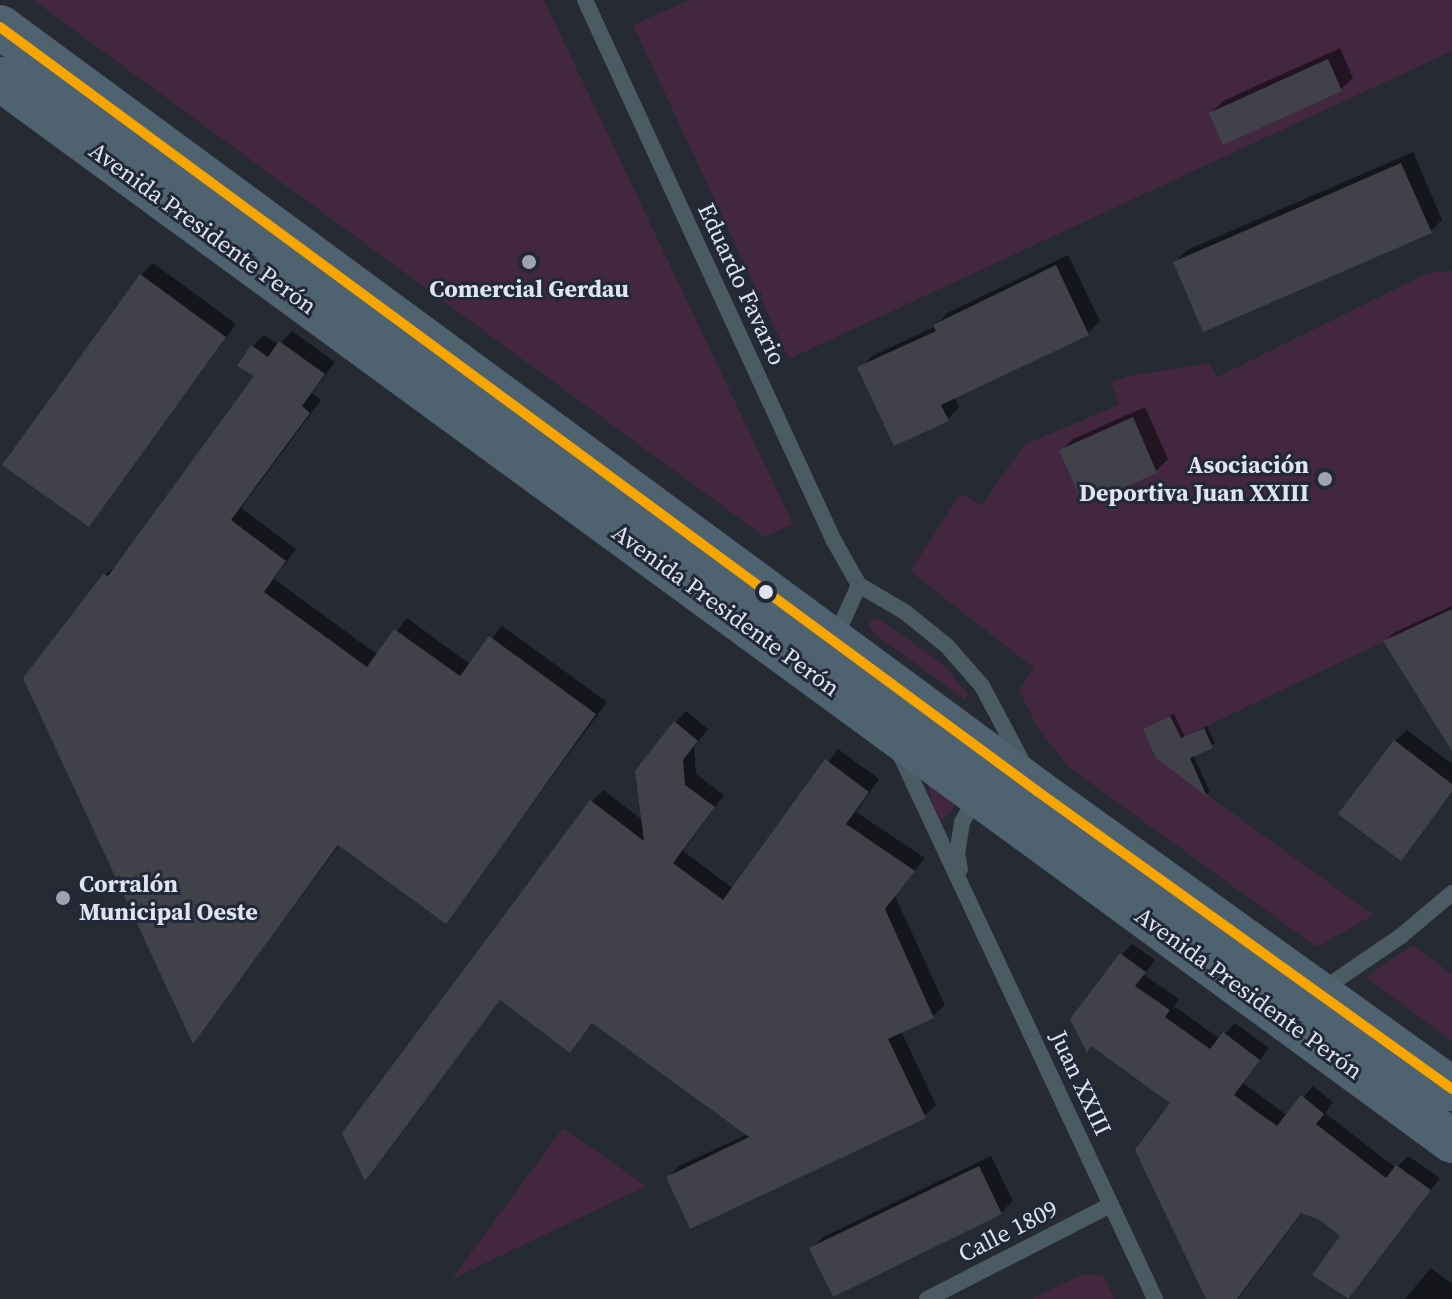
<!DOCTYPE html>
<html>
<head>
<meta charset="utf-8">
<style>
	body { margin:0 }
	#map { position:relative; width:1452px; height:1299px; overflow:hidden; background:#262a33; font-family:"Source Serif 4",serif }
	div>[style] { position:absolute }
	.green>* { inset:0; background:#432740 }
	.shadow>* { inset:0; background:#0007 }
	.building>* { inset:0; background:#404149 }
	.service>* { height:16px; margin:-8px; padding:0 8px; transform-origin:8px; border-radius:8px; background:#4b5b64 }
	.primary>* { height:44px; margin:-22px; padding:0 22px; transform-origin:22px; border-radius:22px; background:#4e636f }
	.bus-1>* { height:10px; margin:-5px; padding:0 5px; transform-origin:5px; border-radius:5px; background:#f7a600 }
	.dots>* { width:22px; height:22px; translate:-50% -50%; box-sizing:border-box; border:4px solid #212838; border-radius:50% }
	span { translate:-50% -50%; white-space:nowrap; text-align:center; line-height:1.15; -webkit-text-stroke:6px #212838; paint-order:stroke }
	.street-label { font-size:24px; color:#dfe4ee }
	.poi-label { font-size:24px; color:#dfe4ee; font-weight:700 }
	.right { translate:-100% -50%; text-align:right }
	.left { translate:0 -50%; text-align:left }
</style>
</head>
<body>
<div id="map">
	<div class="green">
		<i style="clip-path:polygon(33px 0,544px 0,793px 524px,765px 537px)"></i>
		<i style="clip-path:polygon(689px 0,1452px 0,1452px 51px,789px 359px,633px 25px)"></i>
		<i style="clip-path:polygon(1452px 271px,1452px 609px,1150px 753px,1373px 915px,1317px 947px,1070px 768px,1037px 727px,1019px 690px,1034px 668px,910px 571px,961px 494px,981px 506px,1024px 445px,1119px 405px,1111px 383px,1128px 376px,1209px 363px,1217px 377px,1428px 273px)"></i>
		<i style="clip-path:polygon(879px 619px,944px 665px,968px 694px,964px 699px,875px 634px,869px 627px,871px 620px)"></i>
		<i style="clip-path:polygon(928px 785px,957px 804px,942px 820px,934px 812px)"></i>
		<i style="clip-path:polygon(1413px 945px,1452px 974px,1452px 1041px,1366px 977px)"></i>
		<i style="clip-path:polygon(563px 1128px,646px 1186px,452px 1279px)"></i>
		<i style="clip-path:polygon(1083px 1274px,1104px 1276px,1114px 1299px,1032px 1299px)"></i>
	</div>
	<div class="shadow">
		<i style="clip-path:polygon(1340px 48px,1353px 78px,1341px 89px,1211px 113px,1223px 101px)"></i>
		<i style="clip-path:polygon(1413px 152px,1442px 220px,1430px 232px,1175px 262px,1187px 250px)"></i>
		<i style="clip-path:polygon(1068px 255px,1100px 321px,1088px 333px,954px 396px,959px 407px,948px 419px,860px 368px,872px 356px,936px 326px,947px 313px)"></i>
		<i style="clip-path:polygon(153px 263px,236px 324px,88px 525px,141px 275px)"></i>
		<i style="clip-path:polygon(292px 331px,335px 362px,312px 393px,321px 400px,241px 508px,296px 549px,274px 579px,378px 655px,407px 618px,471px 665px,502px 626px,607px 702px,446px 921px,340px 844px,194px 1040px,105px 575px,119px 564px,257px 376px,252px 346px,264px 335px,279px 345px)"></i>
		<i style="clip-path:polygon(1145px 407px,1168px 459px,1156px 471px,1061px 451px,1073px 439px)"></i>
		<i style="clip-path:polygon(1452px 606px,1452px 748px,1385px 641px,1393px 633px)"></i>
		<i style="clip-path:polygon(686px 711px,708px 729px,694px 747px,696px 774px,724px 795px,683px 851px,734px 889px,838px 749px,879px 779px,856px 812px,925px 858px,895px 896px,945px 1005px,933px 1016px,901px 1031px,936px 1105px,924px 1116px,668px 1177px,679px 1166px,748px 1134px,594px 1022px,570px 1050px,501px 998px,366px 1177px,591px 802px,603px 790px,644px 821px,675px 723px)"></i>
		<i style="clip-path:polygon(1174px 714px,1185px 737px,1207px 726px,1215px 743px,1193px 755px,1210px 792px,1207px 794px,1160px 761px,1145px 729px)"></i>
		<i style="clip-path:polygon(1407px 730px,1452px 764px,1452px 793px,1401px 859px,1395px 741px)"></i>
		<i style="clip-path:polygon(1132px 944px,1155px 960px,1144px 975px,1179px 999px,1174px 1006px,1220px 1039px,1235px 1023px,1269px 1048px,1243px 1083px,1288px 1116px,1313px 1086px,1333px 1102px,1325px 1113px,1396px 1168px,1408px 1156px,1440px 1178px,1346px 1299px,1315px 1275px,1343px 1236px,1321px 1218px,1303px 1211px,1238px 1299px,1208px 1299px,1173px 1102px,1121px 955px)"></i>
		<i style="clip-path:polygon(991px 1156px,1013px 1201px,1001px 1213px,812px 1249px,823px 1237px)"></i>
		<i style="clip-path:polygon(1431px 1268px,1452px 1284px,1452px 1299px,1405px 1299px)"></i>
	</div>
	<div class="building">
		<i style="clip-path:polygon(1328px 59px,1342px 91px,1223px 145px,1209px 113px)"></i>
		<i style="clip-path:polygon(1401px 163px,1432px 233px,1203px 332px,1173px 262px)"></i>
		<i style="clip-path:polygon(1056px 265px,1089px 335px,941px 405px,949px 421px,894px 446px,857px 367px,936px 331px,933px 325px)"></i>
		<i style="clip-path:polygon(140px 274px,226px 337px,89px 527px,2px 465px)"></i>
		<i style="clip-path:polygon(279px 341px,325px 374px,302px 406px,310px 413px,231px 520px,286px 561px,264px 592px,367px 667px,394px 629px,460px 676px,489px 636px,596px 714px,446px 924px,338px 845px,193px 1044px,23px 678px,103px 574px,108px 576px,254px 376px,237px 366px,251px 345px,268px 357px)"></i>
		<i style="clip-path:polygon(1133px 417px,1157px 473px,1083px 505px,1059px 450px)"></i>
		<i style="clip-path:polygon(1452px 609px,1452px 751px,1383px 641px)"></i>
		<i style="clip-path:polygon(1170px 716px,1181px 738px,1204px 728px,1213px 748px,1190px 758px,1207px 797px,1155px 757px,1143px 729px)"></i>
		<i style="clip-path:polygon(674px 721px,698px 741px,683px 760px,685px 785px,715px 807px,673px 863px,723px 900px,825px 759px,869px 792px,846px 824px,915px 871px,885px 909px,934px 1018px,888px 1039px,926px 1118px,690px 1229px,666px 1177px,749px 1137px,592px 1023px,570px 1053px,500px 1000px,365px 1181px,342px 1133px,590px 800px,644px 841px,635px 771px)"></i>
		<i style="clip-path:polygon(1394px 740px,1452px 784px,1452px 792px,1401px 861px,1338px 814px)"></i>
		<i style="clip-path:polygon(1120px 953px,1146px 972px,1135px 986px,1170px 1010px,1165px 1017px,1210px 1049px,1223px 1032px,1260px 1060px,1234px 1095px,1277px 1126px,1301px 1095px,1324px 1114px,1316px 1124px,1386px 1178px,1396px 1165px,1431px 1190px,1348px 1299px,1312px 1275px,1340px 1236px,1320px 1220px,1301px 1213px,1237px 1299px,1206px 1299px,1135px 1150px,1170px 1103px,1091px 1046px,1087px 1053px,1070px 1019px)"></i>
		<i style="clip-path:polygon(979px 1166px,1002px 1214px,833px 1297px,809px 1248px)"></i>
	</div>
	<div class="service">
		<i style="left:585px;top:0;width:596px;rotate:65.29deg"></i>
		<i style="left:834px;top:541px;width:51px;rotate:60.4deg"></i>
		<i style="left:859px;top:585px;width:53px;rotate:30.4deg"></i>
		<i style="left:905px;top:612px;width:54px;rotate:39deg"></i>
		<i style="left:947px;top:646px;width:53px;rotate:48.8deg"></i>
		<i style="left:982px;top:686px;width:92px;rotate:62deg"></i>
		<i style="left:835px;top:638px;width:58px;rotate:-65.6deg"></i>
		<i style="left:898px;top:750px;width:606px;rotate:64.91deg"></i>
		<i style="left:960px;top:869px;width:15px;rotate:-101deg"></i>
		<i style="left:957px;top:854px;width:32px;rotate:-81deg"></i>
		<i style="left:962px;top:822px;width:30px;rotate:-60deg"></i>
		<i style="left:1319px;top:992px;width:99px;rotate:-34.3deg"></i>
		<i style="left:1401px;top:936px;width:67px;rotate:-40.1deg"></i>
		<i style="left:927px;top:1299px;width:207px;rotate:-27.1deg"></i>
	</div>
	<div class="primary">
		<i style="left:0;top:27px;width:1288px;rotate:36.38deg"></i>
		<i style="left:1037px;top:791px;width:511px;rotate:35.68deg"></i>
		<i style="left:0;top:79px;width:1799px;rotate:36.18deg"></i>
	</div>
	<div class="bus-1">
		<i style="left:0;top:27px;width:1288px;rotate:36.38deg"></i>
		<i style="left:1037px;top:791px;width:511px;rotate:35.68deg"></i>
	</div>
	<div class="dots">
		<i style="left:529px;top:262px;background:#9ea3ad"></i>
		<i style="left:1325px;top:479px;background:#9ea3ad"></i>
		<i style="left:766px;top:592px;background:#dfe4ee"></i>
		<i style="left:63px;top:898px;background:#9ea3ad"></i>
	</div>
	<div class="street-label">
		<span style="left:203px;top:228px;rotate:36deg">Avenida Presidente Perón</span>
		<span style="left:742px;top:284px;rotate:65deg">Eduardo Favario</span>
		<span style="left:726px;top:610px;rotate:36deg">Avenida Presidente Perón</span>
		<span style="left:1249px;top:993px;rotate:36deg">Avenida Presidente Perón</span>
		<span style="left:1081px;top:1083px;rotate:65deg">Juan XXIII</span>
		<span style="left:1008px;top:1231px;rotate:-27deg">Calle 1809</span>
	</div>
	<div class="poi-label">
		<span style="left:529px;top:289px">Comercial Gerdau</span>
		<span class="right" style="left:1309px;top:479px">Asociación<br>Deportiva Juan XXIII</span>
		<span class="left" style="left:79px;top:898px">Corralón<br>Municipal Oeste</span>
	</div>
</div>
</body>
</html>
